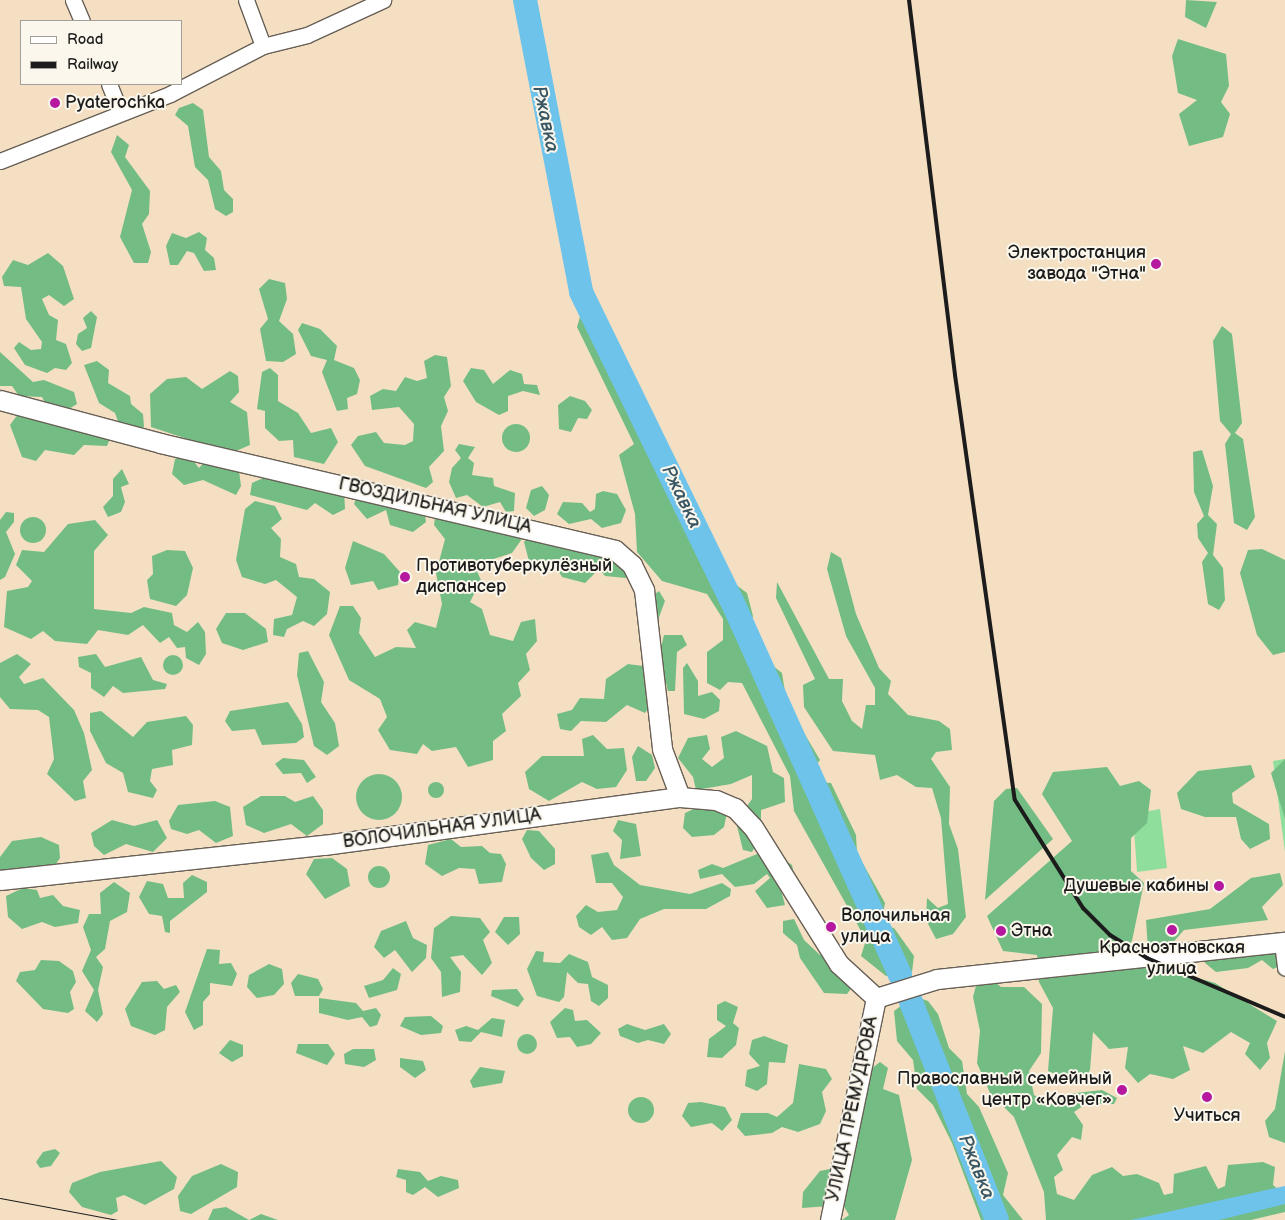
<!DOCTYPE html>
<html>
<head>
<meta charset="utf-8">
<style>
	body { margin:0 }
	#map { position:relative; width:1285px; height:1220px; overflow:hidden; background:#f4dfc3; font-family:"Balsamiq Sans",sans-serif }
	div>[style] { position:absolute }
	.green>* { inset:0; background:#8fde9c }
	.forest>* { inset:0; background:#73bd84 }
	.round { border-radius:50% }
	.water>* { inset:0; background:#6ec3eb }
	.river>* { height:24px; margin:-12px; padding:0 12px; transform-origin:12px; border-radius:12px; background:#6ec3eb }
	.roads { filter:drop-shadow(1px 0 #686056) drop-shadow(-1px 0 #686056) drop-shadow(0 1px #686056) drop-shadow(0 -1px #686056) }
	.minor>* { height:15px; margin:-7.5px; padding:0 7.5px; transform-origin:7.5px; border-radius:7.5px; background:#fff }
	.tertiary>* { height:19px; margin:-9.5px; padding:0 9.5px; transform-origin:9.5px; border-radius:9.5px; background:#fff }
	.tram>* { height:1px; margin:-0.5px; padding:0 0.5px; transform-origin:0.5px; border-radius:0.5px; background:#1c1c1c }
	.rail>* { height:4px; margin:-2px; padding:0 2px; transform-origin:2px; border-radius:2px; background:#1c1c1c }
	.dots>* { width:14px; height:14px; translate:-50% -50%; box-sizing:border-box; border:2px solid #fbf7ec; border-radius:50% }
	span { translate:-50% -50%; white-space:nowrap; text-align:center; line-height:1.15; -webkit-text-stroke:4px #fbf7ec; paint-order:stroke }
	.poi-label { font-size:18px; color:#1c1c1c }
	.left { translate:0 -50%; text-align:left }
	.right { translate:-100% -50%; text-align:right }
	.street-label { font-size:18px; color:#1c1c1c }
	.water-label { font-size:19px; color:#395664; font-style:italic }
	.legend { position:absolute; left:20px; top:20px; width:162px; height:65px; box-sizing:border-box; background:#fbf7ec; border:1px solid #a29f99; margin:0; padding:6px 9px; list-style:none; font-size:15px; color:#1c1c1c }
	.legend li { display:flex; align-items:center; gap:10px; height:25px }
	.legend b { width:25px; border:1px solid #a29f99 }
</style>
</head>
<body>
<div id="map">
	<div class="green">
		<i style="clip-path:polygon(1285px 759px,1285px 852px,1273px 761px)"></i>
		<i style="clip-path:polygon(1160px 809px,1167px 868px,1137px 872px,1133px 814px)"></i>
	</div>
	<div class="forest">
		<i style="clip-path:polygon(1186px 0,1217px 2px,1206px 28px,1185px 17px)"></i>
		<i style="clip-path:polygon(1178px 39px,1226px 54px,1229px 86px,1221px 102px,1230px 114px,1223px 137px,1189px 146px,1179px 114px,1197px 100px,1178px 93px,1172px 56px)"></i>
		<i style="clip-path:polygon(193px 103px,203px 110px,209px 157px,221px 171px,224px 190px,233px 199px,233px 212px,226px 216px,215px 209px,208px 180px,195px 167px,188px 126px,175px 115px,179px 108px)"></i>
		<i style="clip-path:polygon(117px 135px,129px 145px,125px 157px,150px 191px,149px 214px,142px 224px,151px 252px,148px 263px,134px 263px,120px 237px,132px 190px,111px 152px)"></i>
		<i style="clip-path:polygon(199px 232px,207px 238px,205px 250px,214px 258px,216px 270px,204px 271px,194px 253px,187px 251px,178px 265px,170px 265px,166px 246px,172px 233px,186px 238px)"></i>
		<i style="clip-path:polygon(48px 253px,63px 266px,74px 299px,64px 306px,49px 295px,42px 299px,49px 315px,58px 320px,56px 340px,66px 344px,72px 363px,66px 370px,55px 368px,47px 373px,25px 365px,14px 348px,19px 342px,31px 350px,41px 349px,42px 342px,26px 319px,21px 287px,4px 286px,2px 277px,13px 260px,28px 265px)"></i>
		<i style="clip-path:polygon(269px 279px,285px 283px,287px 299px,279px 321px,293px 334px,296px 354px,283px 362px,266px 361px,260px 329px,268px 319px,259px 289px)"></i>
		<i style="clip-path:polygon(582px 310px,592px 310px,674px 477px,677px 495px,694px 517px,720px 573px,747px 593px,753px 616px,749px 629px,757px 653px,782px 673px,787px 704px,820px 760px,811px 772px,815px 782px,831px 783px,856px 835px,857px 853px,885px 903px,881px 925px,894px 928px,914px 956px,912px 972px,886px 976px,861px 956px,866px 940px,794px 811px,790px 776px,742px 683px,728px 682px,720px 690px,707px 683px,707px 652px,723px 640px,723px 619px,707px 594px,662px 581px,637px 552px,635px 514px,619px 455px,634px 444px,577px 327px)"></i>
		<i style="clip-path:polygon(91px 311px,97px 317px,91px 348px,82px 351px,76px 344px,78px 334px,87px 328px,83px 318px)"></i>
		<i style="clip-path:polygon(302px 323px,320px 329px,337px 346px,334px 360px,354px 368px,360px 380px,357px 394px,347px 398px,348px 409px,337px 411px,322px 372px,327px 360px,311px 356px,298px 330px)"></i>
		<i style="clip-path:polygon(1222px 326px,1232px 334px,1242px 423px,1235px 433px,1243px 439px,1255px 517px,1247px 530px,1234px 523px,1225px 444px,1231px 434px,1220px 421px,1213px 341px)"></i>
		<i style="clip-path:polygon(0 352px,33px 382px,44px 380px,74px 392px,77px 404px,67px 410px,46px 405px,42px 397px,19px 396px,12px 386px,0 386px)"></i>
		<i style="clip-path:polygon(435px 355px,447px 357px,451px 386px,444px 397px,448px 411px,441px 426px,444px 451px,429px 467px,433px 482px,426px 488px,365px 466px,351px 445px,358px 436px,376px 432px,384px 443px,405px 445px,413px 441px,414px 424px,399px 407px,372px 410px,370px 396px,383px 389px,396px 391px,405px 377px,417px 381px,427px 378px,424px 361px)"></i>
		<i style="clip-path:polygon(97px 361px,109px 370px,108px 383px,130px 396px,131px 404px,143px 414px,144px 427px,129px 432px,120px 427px,115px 413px,99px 403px,84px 365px)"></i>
		<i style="clip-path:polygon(270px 368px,278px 375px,278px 401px,298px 413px,311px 433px,331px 428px,338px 442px,324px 464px,294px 457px,293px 440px,279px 441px,265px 428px,265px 411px,257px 409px,262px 372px)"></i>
		<i style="clip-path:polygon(471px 368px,484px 370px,493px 384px,510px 370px,522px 374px,524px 384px,537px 385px,540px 395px,523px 391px,508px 396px,508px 411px,499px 415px,476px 402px,463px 381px)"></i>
		<i style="clip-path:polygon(230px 371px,238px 376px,239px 392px,230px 402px,247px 412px,250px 445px,236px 451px,218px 449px,151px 427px,150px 394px,167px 379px,186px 377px,202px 389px)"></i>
		<i style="clip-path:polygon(570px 396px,585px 401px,592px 410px,587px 419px,578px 418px,571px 432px,559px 429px,558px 405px)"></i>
		<i style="clip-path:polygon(21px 410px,39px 413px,48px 424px,102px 431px,109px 441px,107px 446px,84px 445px,74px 455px,45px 450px,36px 461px,22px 457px,10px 425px)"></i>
		<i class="round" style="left:502px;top:424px;width:28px;height:28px"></i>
		<i style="clip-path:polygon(459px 444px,475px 447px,468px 458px,474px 463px,472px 475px,493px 478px,494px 486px,515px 493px,514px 511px,506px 512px,500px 502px,483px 507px,467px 495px,456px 498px,449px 482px,452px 468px,461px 458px,455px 450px)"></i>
		<i style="clip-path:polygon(1202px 450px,1213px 486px,1208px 515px,1217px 524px,1213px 555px,1223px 568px,1225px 600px,1219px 610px,1208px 604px,1202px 562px,1208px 553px,1198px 538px,1197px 524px,1204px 516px,1194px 492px,1193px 452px)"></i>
		<i style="clip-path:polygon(187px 453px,199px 468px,208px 458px,238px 463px,241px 486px,236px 495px,203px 480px,184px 485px,172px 474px,175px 459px)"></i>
		<i style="clip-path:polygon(122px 469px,129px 484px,121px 487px,125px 502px,121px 512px,108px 517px,103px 507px,113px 496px,113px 479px)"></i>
		<i style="clip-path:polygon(277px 472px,344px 489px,345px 509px,333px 515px,315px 503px,307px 510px,250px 495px,252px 483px)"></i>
		<i style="clip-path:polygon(542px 486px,549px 495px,545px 510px,534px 516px,526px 508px,531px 490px)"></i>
		<i style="clip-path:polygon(603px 491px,617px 494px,626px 510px,621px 523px,602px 528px,591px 519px,569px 524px,557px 514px,563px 502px,582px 503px,590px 512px,595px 509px,596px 494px)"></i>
		<i style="clip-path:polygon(358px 493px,423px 500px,426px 522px,413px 532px,390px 525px,386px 510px,367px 519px,354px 504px)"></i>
		<i style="clip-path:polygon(255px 501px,275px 506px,282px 519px,271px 528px,281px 539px,280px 557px,296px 564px,299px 577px,314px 579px,330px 592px,327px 614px,314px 626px,303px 621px,287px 629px,284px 637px,273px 635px,274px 619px,292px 615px,297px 597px,276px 580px,265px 584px,242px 577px,236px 560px,245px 509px)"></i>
		<i style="clip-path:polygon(436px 509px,524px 536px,512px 553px,474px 565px,481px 580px,470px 602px,482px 609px,490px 635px,513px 641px,521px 622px,535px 619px,537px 641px,526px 654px,530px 670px,518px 683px,521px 696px,502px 714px,506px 731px,493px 741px,493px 760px,468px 767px,456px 747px,432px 751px,423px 744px,417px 754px,390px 750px,378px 730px,387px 717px,380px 699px,349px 680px,329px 635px,340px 606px,353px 606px,361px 618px,359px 633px,375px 657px,396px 647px,416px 648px,407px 630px,415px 622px,436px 628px,442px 604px,436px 573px,445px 539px,434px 525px)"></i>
		<i style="clip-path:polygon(6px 512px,14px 513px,14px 522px,6px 532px,15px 554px,5px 577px,0 580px,0 520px)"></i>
		<i class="round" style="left:20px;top:517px;width:26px;height:26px"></i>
		<i style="clip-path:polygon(95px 520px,108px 535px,94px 551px,94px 609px,131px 613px,144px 607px,172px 613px,174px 625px,187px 632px,198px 622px,205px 632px,206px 654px,199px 665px,186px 658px,185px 647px,177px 648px,169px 637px,160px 643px,143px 625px,128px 635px,98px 630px,87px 644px,55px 641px,43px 631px,31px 639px,4px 627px,7px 591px,28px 587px,32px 581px,16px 565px,22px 550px,44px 552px,68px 524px)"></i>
		<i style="clip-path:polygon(531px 532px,594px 540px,628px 566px,626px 578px,605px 576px,599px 569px,585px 583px,562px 577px,554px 563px,539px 572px,531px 569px,524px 542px)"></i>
		<i style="clip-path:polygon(353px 541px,384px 554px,400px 572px,398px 585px,378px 590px,373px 581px,351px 585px,345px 568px)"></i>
		<i style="clip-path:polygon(1262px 549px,1285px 560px,1285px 652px,1273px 655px,1257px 635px,1240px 573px,1248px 550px)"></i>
		<i style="clip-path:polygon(167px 550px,185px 551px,193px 568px,187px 595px,176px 606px,150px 599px,147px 580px,153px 574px,152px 556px)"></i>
		<i style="clip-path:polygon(831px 552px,841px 558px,856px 614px,879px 668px,891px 681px,888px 694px,908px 715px,939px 721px,950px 729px,952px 750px,936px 752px,931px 759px,950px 787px,949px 824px,958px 849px,966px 917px,953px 934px,936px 939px,926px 920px,927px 898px,938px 908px,948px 904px,941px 818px,932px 788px,916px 787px,897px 775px,880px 780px,875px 755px,833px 751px,804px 707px,803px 685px,815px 679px,776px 598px,777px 582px,829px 679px,843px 679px,842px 701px,852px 721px,862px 729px,866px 705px,875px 705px,875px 688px,846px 636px,827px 569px)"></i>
		<i style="clip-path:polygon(659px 591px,665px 601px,658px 620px,651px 615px,650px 598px)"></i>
		<i style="clip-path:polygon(226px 613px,245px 613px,266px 629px,268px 642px,243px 650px,222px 643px,216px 629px)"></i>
		<i style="clip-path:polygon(664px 635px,682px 635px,687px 645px,677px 652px,675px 691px,668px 691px,659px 656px)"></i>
		<i style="clip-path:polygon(308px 651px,324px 682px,321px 702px,335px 723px,339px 746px,327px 755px,314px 746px,297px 675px,299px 653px)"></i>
		<i style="clip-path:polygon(17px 654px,31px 664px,19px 677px,24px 684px,43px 678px,74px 710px,84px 733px,92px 770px,83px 781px,86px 798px,75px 801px,47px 774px,54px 759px,49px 717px,38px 710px,10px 709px,0 697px,0 663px)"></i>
		<i style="clip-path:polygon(96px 654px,105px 667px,141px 657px,153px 680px,167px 684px,165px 689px,123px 693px,113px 686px,104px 697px,91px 688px,91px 673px,79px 667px,78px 657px)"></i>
		<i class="round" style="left:163px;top:655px;width:20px;height:20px"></i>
		<i style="clip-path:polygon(687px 663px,698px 681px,698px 696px,712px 692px,720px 700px,719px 711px,704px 719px,684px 714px,683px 668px)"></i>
		<i style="clip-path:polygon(628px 664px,643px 666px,651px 674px,654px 700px,645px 713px,627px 705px,606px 722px,581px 721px,571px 731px,560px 729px,557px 714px,572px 710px,580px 698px,604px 699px,606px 679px)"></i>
		<i style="clip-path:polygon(288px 702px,302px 724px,304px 737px,296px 743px,262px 745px,255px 729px,232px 731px,225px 721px,230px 711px)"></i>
		<i style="clip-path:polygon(101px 711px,133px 737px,147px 722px,186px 716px,193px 725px,192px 745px,172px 750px,173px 765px,152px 769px,150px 781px,157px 790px,153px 798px,128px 792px,123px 773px,106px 763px,90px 731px,90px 713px)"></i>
		<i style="clip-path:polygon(736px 731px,767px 746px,773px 772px,784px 778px,785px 802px,761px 810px,761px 836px,752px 852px,743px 850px,736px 822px,752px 799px,752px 775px,731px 784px,696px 790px,693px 777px,678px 758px,688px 738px,707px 735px,710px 749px,702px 759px,712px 767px,724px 758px,721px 737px)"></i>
		<i style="clip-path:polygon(593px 735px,607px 749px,624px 748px,627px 770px,616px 787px,597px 789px,582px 782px,549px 801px,529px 789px,525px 772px,542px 756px,584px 756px,582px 739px)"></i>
		<i style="clip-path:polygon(638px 746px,652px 755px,655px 768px,646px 781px,636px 781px,632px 757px)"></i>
		<i style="clip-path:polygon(283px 758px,304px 760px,316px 777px,307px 783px,301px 773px,283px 774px,275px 764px)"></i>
		<i style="clip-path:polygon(1285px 759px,1285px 819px,1271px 773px)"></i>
		<i style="clip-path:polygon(1251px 765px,1255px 777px,1232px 793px,1233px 803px,1269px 824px,1270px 839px,1250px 849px,1241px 839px,1236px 817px,1205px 817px,1181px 809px,1177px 793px,1198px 771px)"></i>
		<i style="clip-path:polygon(1107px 767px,1120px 786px,1139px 781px,1151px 790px,1147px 823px,1131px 838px,1131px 871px,1144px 883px,1132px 941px,1122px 954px,1148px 950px,1146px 920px,1210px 909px,1251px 878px,1280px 873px,1283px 885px,1262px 907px,1268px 920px,1184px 930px,1153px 965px,1215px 983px,1277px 1021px,1267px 1043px,1270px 1058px,1260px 1070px,1245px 1054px,1250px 1043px,1231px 1032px,1203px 1053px,1183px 1046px,1190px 1070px,1173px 1079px,1150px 1074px,1138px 1083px,1125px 1068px,1128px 1047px,1109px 1049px,1093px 1032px,1090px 1070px,1081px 1085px,1048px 1071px,1053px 1008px,1039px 982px,1037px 955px,1003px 951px,987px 916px,1072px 841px,1042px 794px,1053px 772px)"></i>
		<i class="round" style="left:356px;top:774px;width:46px;height:46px"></i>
		<i class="round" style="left:428px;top:782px;width:16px;height:16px"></i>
		<i style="clip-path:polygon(1017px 788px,1053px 839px,985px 900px,994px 801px,1006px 789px)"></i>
		<i style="clip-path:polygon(261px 796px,285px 796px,295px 802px,313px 796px,323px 810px,323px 824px,307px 836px,291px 824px,264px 833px,246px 825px,243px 807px)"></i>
		<i style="clip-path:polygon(215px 801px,230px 807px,233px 836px,216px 843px,199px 830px,187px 834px,171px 829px,169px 821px,178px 805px)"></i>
		<i style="clip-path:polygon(708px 802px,728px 808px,724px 827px,714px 835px,692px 837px,683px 828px,685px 813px)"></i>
		<i style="clip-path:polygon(112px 820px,134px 826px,157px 820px,167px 838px,153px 852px,126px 844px,104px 855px,94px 846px,91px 833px)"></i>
		<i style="clip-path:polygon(618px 820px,636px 824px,641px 856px,620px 859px,622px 840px,613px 831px)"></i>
		<i style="clip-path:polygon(527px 830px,539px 831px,555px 849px,555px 864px,544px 870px,531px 858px,522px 839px)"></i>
		<i style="clip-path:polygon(41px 837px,59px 845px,60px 858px,51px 871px,16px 877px,0 870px,0 857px,12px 841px)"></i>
		<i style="clip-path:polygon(451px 839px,461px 847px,482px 846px,490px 853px,501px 854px,506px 864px,502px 882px,479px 884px,475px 869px,459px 868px,442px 876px,425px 864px,428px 845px)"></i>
		<i style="clip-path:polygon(608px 852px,614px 865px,640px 885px,690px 894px,722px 883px,731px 889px,730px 896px,706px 909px,664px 909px,640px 919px,627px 938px,612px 940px,602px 927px,591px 935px,579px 927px,576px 916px,586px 905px,598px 912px,617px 910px,623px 897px,612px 883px,596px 883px,591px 855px)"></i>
		<i style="clip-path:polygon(757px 854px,776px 854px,792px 865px,796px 883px,781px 890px,785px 905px,767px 908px,755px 891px,770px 878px,767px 874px,754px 884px,735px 887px,722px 874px,700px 879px,698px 870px,712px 864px,723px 868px)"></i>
		<i style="clip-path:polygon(332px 858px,347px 869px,350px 886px,325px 899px,306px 874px,314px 859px)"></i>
		<i class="round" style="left:368px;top:866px;width:22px;height:22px"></i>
		<i style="clip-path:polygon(192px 875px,207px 882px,207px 892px,170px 921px,170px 933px,165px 932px,162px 916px,149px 914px,139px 897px,147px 881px,163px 884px,168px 898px,184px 898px,183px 883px)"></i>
		<i style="clip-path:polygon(114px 882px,130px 893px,127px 912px,110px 921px,105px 949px,96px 957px,103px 967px,98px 990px,103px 1014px,97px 1022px,85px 1011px,94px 990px,82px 971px,91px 950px,83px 927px,89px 914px,101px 914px,100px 893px)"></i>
		<i style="clip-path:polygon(23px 888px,37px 890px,40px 898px,53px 895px,63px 906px,80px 910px,78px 923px,55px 927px,42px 922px,22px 929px,8px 917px,6px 896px)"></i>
		<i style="clip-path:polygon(451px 916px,480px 918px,490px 932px,483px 940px,492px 963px,482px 975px,463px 955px,450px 957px,461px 972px,460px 992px,442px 997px,441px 972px,431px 958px,434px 928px)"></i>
		<i style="clip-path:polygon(504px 917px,519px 917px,520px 934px,508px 945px,495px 932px)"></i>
		<i style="clip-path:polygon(794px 919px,804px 940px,820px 955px,838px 952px,858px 979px,847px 994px,824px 993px,800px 958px,797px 945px,783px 933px,783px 921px)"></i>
		<i style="clip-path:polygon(406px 921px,413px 938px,427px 945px,426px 958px,412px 972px,395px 950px,384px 958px,374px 947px,381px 931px)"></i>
		<i style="clip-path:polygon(1275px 940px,1285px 964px,1273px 969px,1262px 960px,1248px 968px,1216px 972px,1205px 963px,1205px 955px)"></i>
		<i style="clip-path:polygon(207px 949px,220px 950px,219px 964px,231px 963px,237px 974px,232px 986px,210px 983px,210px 994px,203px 1002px,203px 1025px,194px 1030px,185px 1012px)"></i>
		<i style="clip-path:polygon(536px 951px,544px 952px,543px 962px,560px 963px,569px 954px,588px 962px,592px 977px,608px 985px,608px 998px,599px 1006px,591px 1001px,588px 984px,578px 983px,567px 972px,564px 997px,559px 1002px,537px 996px,527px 969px)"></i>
		<i style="clip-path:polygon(41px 960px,59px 961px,73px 971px,76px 982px,70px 992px,74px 1009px,68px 1013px,43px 1009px,16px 981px,20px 972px,35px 970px)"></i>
		<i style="clip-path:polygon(269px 964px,282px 969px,284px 984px,274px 995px,257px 998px,247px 987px,249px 975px)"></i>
		<i style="clip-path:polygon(393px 968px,401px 974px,397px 990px,369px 998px,364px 986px,383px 980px)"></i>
		<i style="clip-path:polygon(298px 974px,318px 979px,323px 989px,319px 996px,295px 996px,291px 983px)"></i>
		<i style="clip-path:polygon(991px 979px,1001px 987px,1024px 987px,1042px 1004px,1041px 1053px,1029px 1071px,1034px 1095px,1055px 1106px,1067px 1094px,1102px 1090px,1117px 1098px,1114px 1104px,1086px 1104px,1074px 1112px,1083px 1125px,1081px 1140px,1072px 1137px,1057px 1155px,1063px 1170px,1054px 1177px,1057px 1194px,1074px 1200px,1092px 1175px,1112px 1167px,1123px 1176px,1137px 1174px,1159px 1183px,1164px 1195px,1173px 1193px,1174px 1174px,1206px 1166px,1218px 1189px,1225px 1186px,1228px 1165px,1263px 1162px,1275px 1167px,1273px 1185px,1285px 1195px,1285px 1212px,1251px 1220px,1046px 1220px,1044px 1192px,1014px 1117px,990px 1093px,977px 1063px,980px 1031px,973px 997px,977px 982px)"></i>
		<i style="clip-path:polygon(157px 981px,164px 989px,176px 985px,180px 992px,167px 1007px,165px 1030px,155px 1035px,131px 1026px,125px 1009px,142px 982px)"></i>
		<i style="clip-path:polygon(517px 989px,524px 999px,518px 1007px,491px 996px,492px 990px)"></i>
		<i style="clip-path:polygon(914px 996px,928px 1001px,938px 1014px,949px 1048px,962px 1061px,967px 1094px,979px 1107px,1008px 1173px,1003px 1195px,1023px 1220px,981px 1220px,952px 1143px,933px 1105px,917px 1089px,913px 1060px,897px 1041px,894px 1011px)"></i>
		<i style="clip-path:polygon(319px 998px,356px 1003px,363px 1011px,376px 1008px,381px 1015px,377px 1025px,370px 1027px,362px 1017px,348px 1020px,319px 1013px)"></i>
		<i style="clip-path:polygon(725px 1001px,738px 1007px,733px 1023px,739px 1028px,736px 1045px,722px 1058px,707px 1057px,709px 1039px,726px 1026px,717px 1020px,717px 1005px)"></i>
		<i style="clip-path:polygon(565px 1008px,573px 1010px,575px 1021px,587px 1020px,601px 1033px,591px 1044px,577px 1047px,570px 1037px,557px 1038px,550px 1022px)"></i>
		<i style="clip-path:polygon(431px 1016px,443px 1026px,441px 1033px,421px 1035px,400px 1026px,405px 1017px)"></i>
		<i style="clip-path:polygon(492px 1018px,505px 1020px,502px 1037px,481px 1032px,471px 1042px,459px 1041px,455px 1030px,466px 1026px,478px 1030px)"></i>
		<i style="clip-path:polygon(627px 1024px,645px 1030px,664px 1024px,671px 1034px,664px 1044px,648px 1040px,638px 1043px,620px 1036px,618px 1029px)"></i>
		<i class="round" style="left:517px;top:1034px;width:20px;height:20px"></i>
		<i style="clip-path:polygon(764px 1036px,788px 1045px,785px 1063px,769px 1062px,767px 1084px,757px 1091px,745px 1086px,747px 1070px,760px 1066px,749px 1054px,752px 1040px)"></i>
		<i style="clip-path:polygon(230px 1040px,243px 1045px,243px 1056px,232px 1062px,219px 1053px)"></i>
		<i style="clip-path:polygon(298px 1044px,328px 1044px,335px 1054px,327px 1065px,296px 1053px)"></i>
		<i style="clip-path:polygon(353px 1049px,374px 1049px,376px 1060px,364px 1067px,345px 1064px,344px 1054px)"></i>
		<i style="clip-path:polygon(1285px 1051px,1285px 1143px,1269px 1137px,1265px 1121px,1275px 1109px)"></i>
		<i style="clip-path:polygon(400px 1058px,423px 1061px,426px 1070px,415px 1078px,400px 1067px)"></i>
		<i style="clip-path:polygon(880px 1062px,888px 1068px,883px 1089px,899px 1095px,912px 1160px,895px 1220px,842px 1220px,849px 1215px,843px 1205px,802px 1208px,803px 1192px,820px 1171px,849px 1165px,871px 1069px)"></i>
		<i style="clip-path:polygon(799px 1064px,826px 1069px,832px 1079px,822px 1092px,826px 1111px,820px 1124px,798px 1132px,782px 1127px,772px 1133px,745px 1136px,737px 1127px,741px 1113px,768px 1113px,777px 1117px,793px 1103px)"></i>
		<i style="clip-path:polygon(480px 1067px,505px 1071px,502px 1083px,473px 1088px,470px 1081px)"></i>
		<i class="round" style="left:628px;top:1097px;width:26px;height:26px"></i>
		<i style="clip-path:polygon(701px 1102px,725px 1107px,732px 1120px,722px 1131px,712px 1123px,691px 1127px,682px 1116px,688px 1103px)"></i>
		<i style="clip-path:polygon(55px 1149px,60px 1153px,51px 1166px,40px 1168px,36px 1162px,43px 1152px)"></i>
		<i style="clip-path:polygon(161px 1161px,177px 1177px,174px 1189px,145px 1205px,124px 1195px,116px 1198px,118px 1211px,111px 1215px,82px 1207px,69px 1192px,72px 1183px,100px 1172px)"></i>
		<i style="clip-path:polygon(221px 1164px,238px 1172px,237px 1187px,191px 1214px,180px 1211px,178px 1196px,192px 1176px)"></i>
		<i style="clip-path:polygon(398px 1169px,420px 1172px,428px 1181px,441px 1176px,458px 1180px,459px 1188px,438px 1197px,425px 1187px,413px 1195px,406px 1192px,406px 1180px,396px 1177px)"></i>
		<i style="clip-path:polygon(226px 1207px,249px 1220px,261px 1214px,278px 1220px,208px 1220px,213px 1209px)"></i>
	</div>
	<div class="water">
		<i style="clip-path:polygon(1285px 1186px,1285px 1204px,1219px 1220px,1131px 1220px)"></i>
	</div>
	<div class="river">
		<i style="left:525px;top:0;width:297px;rotate:79.1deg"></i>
		<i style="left:581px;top:292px;width:344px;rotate:64deg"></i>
		<i style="left:732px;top:601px;width:410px;rotate:65.8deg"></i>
		<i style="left:911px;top:1002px;width:234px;rotate:68.5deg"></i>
	</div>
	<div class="roads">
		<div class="minor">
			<i style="left:73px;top:0;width:23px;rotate:67deg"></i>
			<i style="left:246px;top:0;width:49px;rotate:69.7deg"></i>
			<i style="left:109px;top:84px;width:29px;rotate:68deg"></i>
			<i style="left:0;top:161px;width:183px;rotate:-21.5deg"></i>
			<i style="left:170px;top:94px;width:105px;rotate:-27.3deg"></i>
			<i style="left:263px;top:46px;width:45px;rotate:-14deg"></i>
			<i style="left:307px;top:35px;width:84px;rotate:-24.7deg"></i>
			<i style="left:1282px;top:942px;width:26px;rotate:83deg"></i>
		</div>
		<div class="tertiary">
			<i style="left:0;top:400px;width:166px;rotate:15deg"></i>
			<i style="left:160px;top:443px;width:467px;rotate:13.2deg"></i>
			<i style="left:615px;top:550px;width:23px;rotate:41deg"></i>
			<i style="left:632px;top:565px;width:28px;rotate:64deg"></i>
			<i style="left:644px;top:590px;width:160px;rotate:83.5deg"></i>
			<i style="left:662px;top:749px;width:51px;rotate:69.4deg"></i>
			<i style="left:0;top:880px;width:326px;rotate:-6.2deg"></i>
			<i style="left:324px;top:845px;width:359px;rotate:-7.7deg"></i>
			<i style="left:680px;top:797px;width:36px;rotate:5deg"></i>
			<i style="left:716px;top:800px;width:21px;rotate:23deg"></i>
			<i style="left:735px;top:808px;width:26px;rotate:47deg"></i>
			<i style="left:753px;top:827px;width:162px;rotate:57.9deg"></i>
			<i style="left:839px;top:964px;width:50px;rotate:42.6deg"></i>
			<i style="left:876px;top:998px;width:64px;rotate:-17.3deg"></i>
			<i style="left:937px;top:979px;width:350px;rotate:-6.1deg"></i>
			<i style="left:830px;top:1220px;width:227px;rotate:-78.3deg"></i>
		</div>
	</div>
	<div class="tram">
		<i style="left:0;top:1198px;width:120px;rotate:10.6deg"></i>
	</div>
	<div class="rail">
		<i style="left:909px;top:0;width:378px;rotate:83deg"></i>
		<i style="left:955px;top:375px;width:429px;rotate:82deg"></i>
		<i style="left:1015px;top:800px;width:128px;rotate:57.8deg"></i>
		<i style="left:1083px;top:908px;width:38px;rotate:45deg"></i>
		<i style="left:1110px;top:935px;width:44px;rotate:31.9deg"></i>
		<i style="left:1147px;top:958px;width:150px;rotate:23.1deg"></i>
	</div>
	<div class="dots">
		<i style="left:55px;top:103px;background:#b5179e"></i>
		<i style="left:1156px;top:264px;background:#b5179e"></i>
		<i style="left:405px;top:577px;background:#b5179e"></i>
		<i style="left:1219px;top:886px;background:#b5179e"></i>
		<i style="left:831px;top:927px;background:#b5179e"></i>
		<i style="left:1172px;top:930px;background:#b5179e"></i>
		<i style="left:1001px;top:931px;background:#b5179e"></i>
		<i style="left:1122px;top:1090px;background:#b5179e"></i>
		<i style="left:1207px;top:1097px;background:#b5179e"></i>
	</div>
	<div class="poi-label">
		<span class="left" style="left:65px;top:103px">Pyaterochka</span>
		<span class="right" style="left:1146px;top:264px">Электростанция<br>завода "Этна"</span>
		<span class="left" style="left:416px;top:577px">Противотуберкулёзный<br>диспансер</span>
		<span class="right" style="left:1209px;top:886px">Душевые кабины</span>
		<span class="left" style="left:841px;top:927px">Волочильная<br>улица</span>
		<span class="left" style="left:1011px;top:931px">Этна</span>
		<span style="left:1172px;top:959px">Красноэтновская<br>улица</span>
		<span class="right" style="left:1112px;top:1090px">Православный семейный<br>центр «Ковчег»</span>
		<span style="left:1207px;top:1116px">Учиться</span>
	</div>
	<div class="street-label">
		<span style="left:435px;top:506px;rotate:13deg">ГВОЗДИЛЬНАЯ УЛИЦА</span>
		<span style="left:442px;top:829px;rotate:-8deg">ВОЛОЧИЛЬНАЯ УЛИЦА</span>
		<span style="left:853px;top:1109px;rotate:-78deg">УЛИЦА ПРЕМУДРОВА</span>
	</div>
	<div class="water-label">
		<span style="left:545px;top:119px;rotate:78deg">Ржавка</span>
		<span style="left:681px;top:497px;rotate:64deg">Ржавка</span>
		<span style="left:976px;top:1167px;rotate:68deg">Ржавка</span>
	</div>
	<ul class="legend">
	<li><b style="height:6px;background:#fff"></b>Road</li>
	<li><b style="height:6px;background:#1c1c1c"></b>Railway</li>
	</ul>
</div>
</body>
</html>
